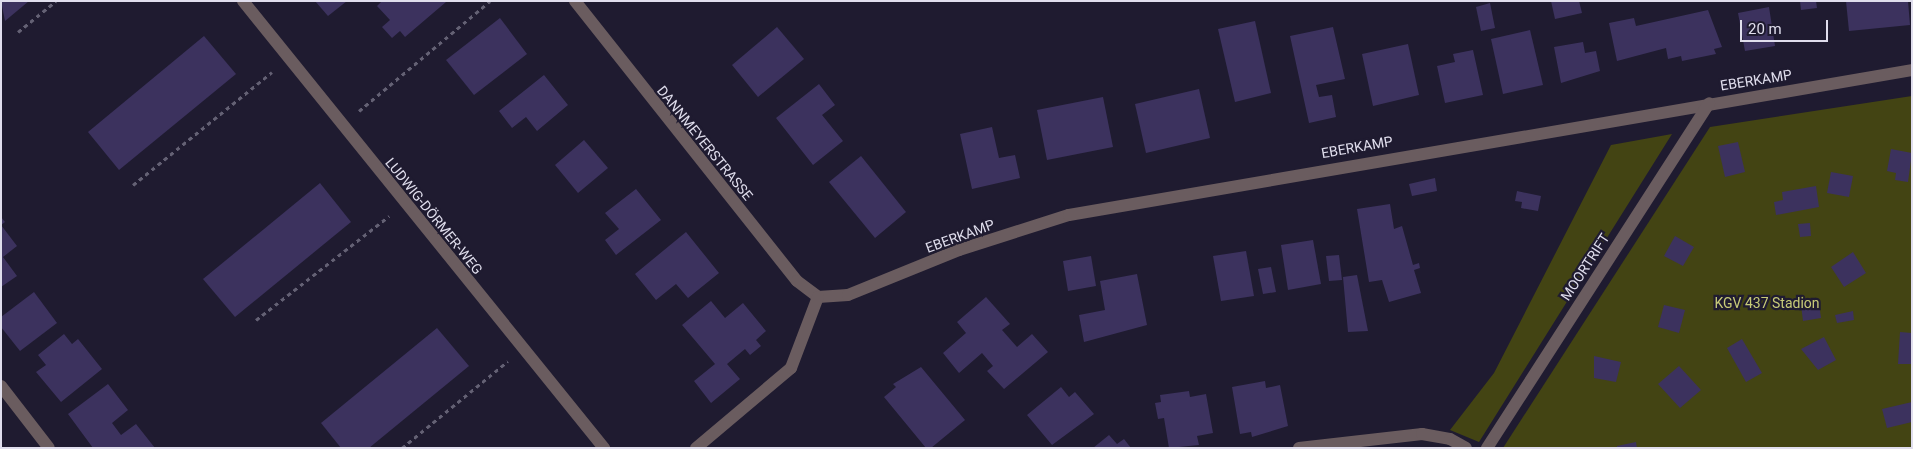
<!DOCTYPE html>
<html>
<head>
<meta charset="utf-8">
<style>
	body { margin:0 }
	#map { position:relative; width:1913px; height:449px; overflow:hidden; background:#1f1b30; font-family:Roboto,sans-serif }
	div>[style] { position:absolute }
	.green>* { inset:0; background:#434413 }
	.building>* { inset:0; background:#3c325e }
	.path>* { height:3px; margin-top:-1.5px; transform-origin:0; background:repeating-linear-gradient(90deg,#646174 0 4px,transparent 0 8px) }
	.service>* { height:12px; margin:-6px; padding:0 6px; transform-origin:6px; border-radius:6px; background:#6a5c5f }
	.minor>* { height:12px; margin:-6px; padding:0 6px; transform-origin:6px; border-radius:6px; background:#6a5c5f }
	span { translate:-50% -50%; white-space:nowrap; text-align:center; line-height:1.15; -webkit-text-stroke:4.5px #1f1b30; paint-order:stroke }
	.street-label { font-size:14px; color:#e0deed }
	.park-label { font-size:14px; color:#c8cb78 }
	.frame { position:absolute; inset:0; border:2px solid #e0deed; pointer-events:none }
	.scale { position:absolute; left:1740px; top:20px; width:88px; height:22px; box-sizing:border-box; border:2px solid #e0deed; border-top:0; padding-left:6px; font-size:15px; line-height:18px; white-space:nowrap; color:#e0deed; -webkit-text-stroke:4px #1f1b30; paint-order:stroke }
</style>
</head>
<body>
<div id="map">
	<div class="green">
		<i style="clip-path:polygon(1912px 96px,1912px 448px,1503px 448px,1710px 127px)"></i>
		<i style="clip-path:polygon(1672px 134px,1479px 442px,1450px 430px,1494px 373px,1611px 145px)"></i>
	</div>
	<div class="building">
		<i style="clip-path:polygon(1px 1px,29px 1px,5px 21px)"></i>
		<i style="clip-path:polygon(315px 1px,347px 1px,328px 16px)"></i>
		<i style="clip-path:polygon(382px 1px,446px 1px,446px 2px,405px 37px,400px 31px,392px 38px,382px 27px,390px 20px,377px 6px)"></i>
		<i style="clip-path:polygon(1551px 1px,1579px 1px,1582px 13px,1555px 19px)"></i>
		<i style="clip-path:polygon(1800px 1px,1816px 1px,1817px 8px,1801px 10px)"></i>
		<i style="clip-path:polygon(1846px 1px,1908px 1px,1910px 25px,1849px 31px)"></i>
		<i style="clip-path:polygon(1490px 3px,1495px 28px,1481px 31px,1476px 7px)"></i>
		<i style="clip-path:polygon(1769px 7px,1775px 46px,1745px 51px,1738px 13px)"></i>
		<i style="clip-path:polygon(1708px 10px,1722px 47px,1714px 49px,1716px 54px,1682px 61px,1681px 56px,1668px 59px,1666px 48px,1617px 61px,1609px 23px,1634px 18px,1636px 26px)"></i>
		<i style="clip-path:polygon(500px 18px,527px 54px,474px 95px,446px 60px)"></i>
		<i style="clip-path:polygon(1255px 21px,1271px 93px,1235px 102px,1218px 29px)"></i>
		<i style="clip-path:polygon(777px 27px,804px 59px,758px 97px,732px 65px)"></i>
		<i style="clip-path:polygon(1333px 27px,1345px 79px,1316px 85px,1319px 97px,1332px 95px,1336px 117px,1309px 123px,1290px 36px)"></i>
		<i style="clip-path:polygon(1530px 30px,1543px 85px,1503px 94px,1491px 39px)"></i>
		<i style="clip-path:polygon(204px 36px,236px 74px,119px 170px,88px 132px)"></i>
		<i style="clip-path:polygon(1583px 42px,1585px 53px,1596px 51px,1600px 71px,1561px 83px,1554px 47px)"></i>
		<i style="clip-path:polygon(1408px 44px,1419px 95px,1373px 106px,1362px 54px)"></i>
		<i style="clip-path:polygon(1473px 50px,1483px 95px,1445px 103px,1437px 66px,1455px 62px,1453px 54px)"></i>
		<i style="clip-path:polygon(544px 75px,568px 105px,537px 131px,526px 117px,512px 128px,499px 111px)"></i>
		<i style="clip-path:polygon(819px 84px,835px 105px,822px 115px,843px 141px,813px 165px,776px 118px)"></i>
		<i style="clip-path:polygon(1199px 89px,1210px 138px,1146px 153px,1135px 104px)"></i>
		<i style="clip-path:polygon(1103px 97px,1113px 147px,1047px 160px,1037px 110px)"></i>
		<i style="clip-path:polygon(992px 127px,999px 158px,1015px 155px,1020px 178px,972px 189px,960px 134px)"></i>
		<i style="clip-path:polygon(584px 140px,608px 168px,578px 193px,555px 165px)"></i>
		<i style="clip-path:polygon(1738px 142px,1745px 172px,1725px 177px,1718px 146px)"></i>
		<i style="clip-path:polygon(1891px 149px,1912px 153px,1908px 182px,1895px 180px,1896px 173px,1887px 171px)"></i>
		<i style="clip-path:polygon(861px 156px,906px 212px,875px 238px,829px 182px)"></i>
		<i style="clip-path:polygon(1831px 172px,1853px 176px,1849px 197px,1827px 193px)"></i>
		<i style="clip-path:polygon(1435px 178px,1437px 191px,1412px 196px,1409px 184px)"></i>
		<i style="clip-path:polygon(320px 183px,351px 222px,235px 317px,203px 279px)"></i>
		<i style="clip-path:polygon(1816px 186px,1819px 207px,1776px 215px,1774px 202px,1783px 200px,1782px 192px)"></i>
		<i style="clip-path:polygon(636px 189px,661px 220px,616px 255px,605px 240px,619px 229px,605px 213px)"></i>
		<i style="clip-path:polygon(1517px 191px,1541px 196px,1538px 211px,1521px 208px,1522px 202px,1515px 201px)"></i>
		<i style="clip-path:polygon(1390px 204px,1394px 229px,1402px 226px,1413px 265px,1419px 263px,1420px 268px,1414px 270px,1421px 293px,1389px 302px,1382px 280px,1369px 282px,1357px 209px)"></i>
		<i style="clip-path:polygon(1px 217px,5px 222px,1px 225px,17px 246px,3px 257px,17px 276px,1px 287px)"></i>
		<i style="clip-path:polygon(1810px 223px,1811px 236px,1800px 237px,1798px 224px)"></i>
		<i style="clip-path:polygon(686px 232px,719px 273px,688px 298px,676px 284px,656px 300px,635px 274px)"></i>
		<i style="clip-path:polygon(1675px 236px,1694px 247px,1683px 266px,1664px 256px)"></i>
		<i style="clip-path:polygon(1313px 240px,1321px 284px,1288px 290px,1281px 245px)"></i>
		<i style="clip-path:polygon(1246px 251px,1254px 296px,1221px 301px,1213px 256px)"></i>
		<i style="clip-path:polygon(1853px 252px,1866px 273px,1844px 287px,1831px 267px)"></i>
		<i style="clip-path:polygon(1339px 255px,1342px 280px,1329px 281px,1326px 256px)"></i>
		<i style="clip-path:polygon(1091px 256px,1096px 286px,1068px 291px,1063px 261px)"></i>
		<i style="clip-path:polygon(1271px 267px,1276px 292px,1263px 294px,1258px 269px)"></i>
		<i style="clip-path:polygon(1137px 274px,1147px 325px,1084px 342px,1079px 315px,1105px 310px,1100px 281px)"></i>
		<i style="clip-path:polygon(1357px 275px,1368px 331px,1348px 332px,1343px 277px)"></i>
		<i style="clip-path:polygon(34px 292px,57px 323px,20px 351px,1px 327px,1px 317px)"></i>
		<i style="clip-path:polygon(986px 297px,1010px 324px,1002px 330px,1017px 347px,1032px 334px,1048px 352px,1004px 389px,987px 371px,993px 366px,982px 353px,959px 373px,943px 353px,966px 333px,957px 322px)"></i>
		<i style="clip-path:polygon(711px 301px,725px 318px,743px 303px,766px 331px,756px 340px,761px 346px,750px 355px,745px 349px,727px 364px,740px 379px,711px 403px,694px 381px,715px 364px,682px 325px)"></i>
		<i style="clip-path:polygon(1819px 303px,1821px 318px,1803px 321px,1801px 305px)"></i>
		<i style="clip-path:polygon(1664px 305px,1685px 310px,1679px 333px,1658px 327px)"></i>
		<i style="clip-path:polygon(1853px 311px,1854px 320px,1837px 323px,1835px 315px)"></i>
		<i style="clip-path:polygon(437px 328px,469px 366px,369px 448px,341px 448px,321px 423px)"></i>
		<i style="clip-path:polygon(1900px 332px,1912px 333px,1912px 364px,1898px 364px)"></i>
		<i style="clip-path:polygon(64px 334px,72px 344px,78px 339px,102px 369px,61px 402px,36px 372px,46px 365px,38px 355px)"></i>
		<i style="clip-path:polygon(1824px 337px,1836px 360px,1818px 370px,1801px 349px)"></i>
		<i style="clip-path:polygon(1742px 339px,1762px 373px,1746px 382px,1727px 348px)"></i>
		<i style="clip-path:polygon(1594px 356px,1621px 362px,1616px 382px,1594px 378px)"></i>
		<i style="clip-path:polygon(1679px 366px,1701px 390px,1680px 408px,1658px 384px)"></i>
		<i style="clip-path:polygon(921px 367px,965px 420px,931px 448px,926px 448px,884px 397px,896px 387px,893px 384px)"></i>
		<i style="clip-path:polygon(1265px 381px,1266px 388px,1280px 385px,1288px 426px,1252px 437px,1251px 432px,1240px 434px,1232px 387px)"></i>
		<i style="clip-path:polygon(108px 384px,128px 410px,112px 423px,121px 435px,136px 424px,155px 448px,93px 448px,68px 414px)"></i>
		<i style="clip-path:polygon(1061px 387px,1069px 397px,1075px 392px,1094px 414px,1052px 445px,1027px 415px)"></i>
		<i style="clip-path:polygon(1189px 391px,1190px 397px,1206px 394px,1213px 433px,1197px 436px,1199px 445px,1169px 448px,1164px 418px,1158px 419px,1155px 403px,1161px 402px,1160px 395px)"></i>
		<i style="clip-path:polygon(1912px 402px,1912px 422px,1887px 428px,1882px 409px)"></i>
		<i style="clip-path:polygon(1109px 435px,1117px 444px,1124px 439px,1131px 448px,1093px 448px)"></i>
		<i style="clip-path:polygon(1636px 442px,1637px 448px,1617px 448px,1617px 446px)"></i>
	</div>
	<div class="path">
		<i style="left:18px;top:32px;width:49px;rotate:-39.2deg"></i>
		<i style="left:359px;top:111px;width:171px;rotate:-40deg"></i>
		<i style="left:133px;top:185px;width:179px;rotate:-39.1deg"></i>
		<i style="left:256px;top:320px;width:169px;rotate:-38deg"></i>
		<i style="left:402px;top:448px;width:137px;rotate:-39.4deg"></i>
	</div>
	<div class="service">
		<i style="left:1299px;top:448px;width:124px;rotate:-6.5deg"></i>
		<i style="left:1422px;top:434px;width:28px;rotate:10deg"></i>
		<i style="left:1450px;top:439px;width:18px;rotate:29deg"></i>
	</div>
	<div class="minor">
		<i style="left:243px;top:1px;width:575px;rotate:51.08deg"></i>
		<i style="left:575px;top:1px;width:357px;rotate:51.6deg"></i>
		<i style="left:797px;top:281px;width:26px;rotate:37deg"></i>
		<i style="left:818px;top:297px;width:30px;rotate:-4deg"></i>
		<i style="left:848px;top:295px;width:120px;rotate:-22.1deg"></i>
		<i style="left:959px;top:250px;width:115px;rotate:-17.7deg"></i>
		<i style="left:1069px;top:215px;width:855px;rotate:-9.76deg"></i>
		<i style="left:1px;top:386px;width:78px;rotate:52.3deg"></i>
		<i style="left:696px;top:448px;width:124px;rotate:-40.1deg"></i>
		<i style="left:791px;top:368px;width:76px;rotate:-69.2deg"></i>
		<i style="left:1487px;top:448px;width:410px;rotate:-57.2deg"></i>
	</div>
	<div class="street-label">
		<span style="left:1756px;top:80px;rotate:-9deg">EBERKAMP</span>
		<span style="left:705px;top:143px;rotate:51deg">DANNMEYERSTRASSE</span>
		<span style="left:1357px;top:147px;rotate:-10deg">EBERKAMP</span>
		<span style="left:434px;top:216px;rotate:51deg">LUDWIG-DÖRMER-WEG</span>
		<span style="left:960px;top:236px;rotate:-20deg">EBERKAMP</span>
		<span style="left:1585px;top:267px;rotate:-57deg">MOORTRIFT</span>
	</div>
	<div class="park-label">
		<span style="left:1767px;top:303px">KGV 437 Stadion</span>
	</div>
	<div class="frame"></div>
	<div class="scale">20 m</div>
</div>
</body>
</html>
